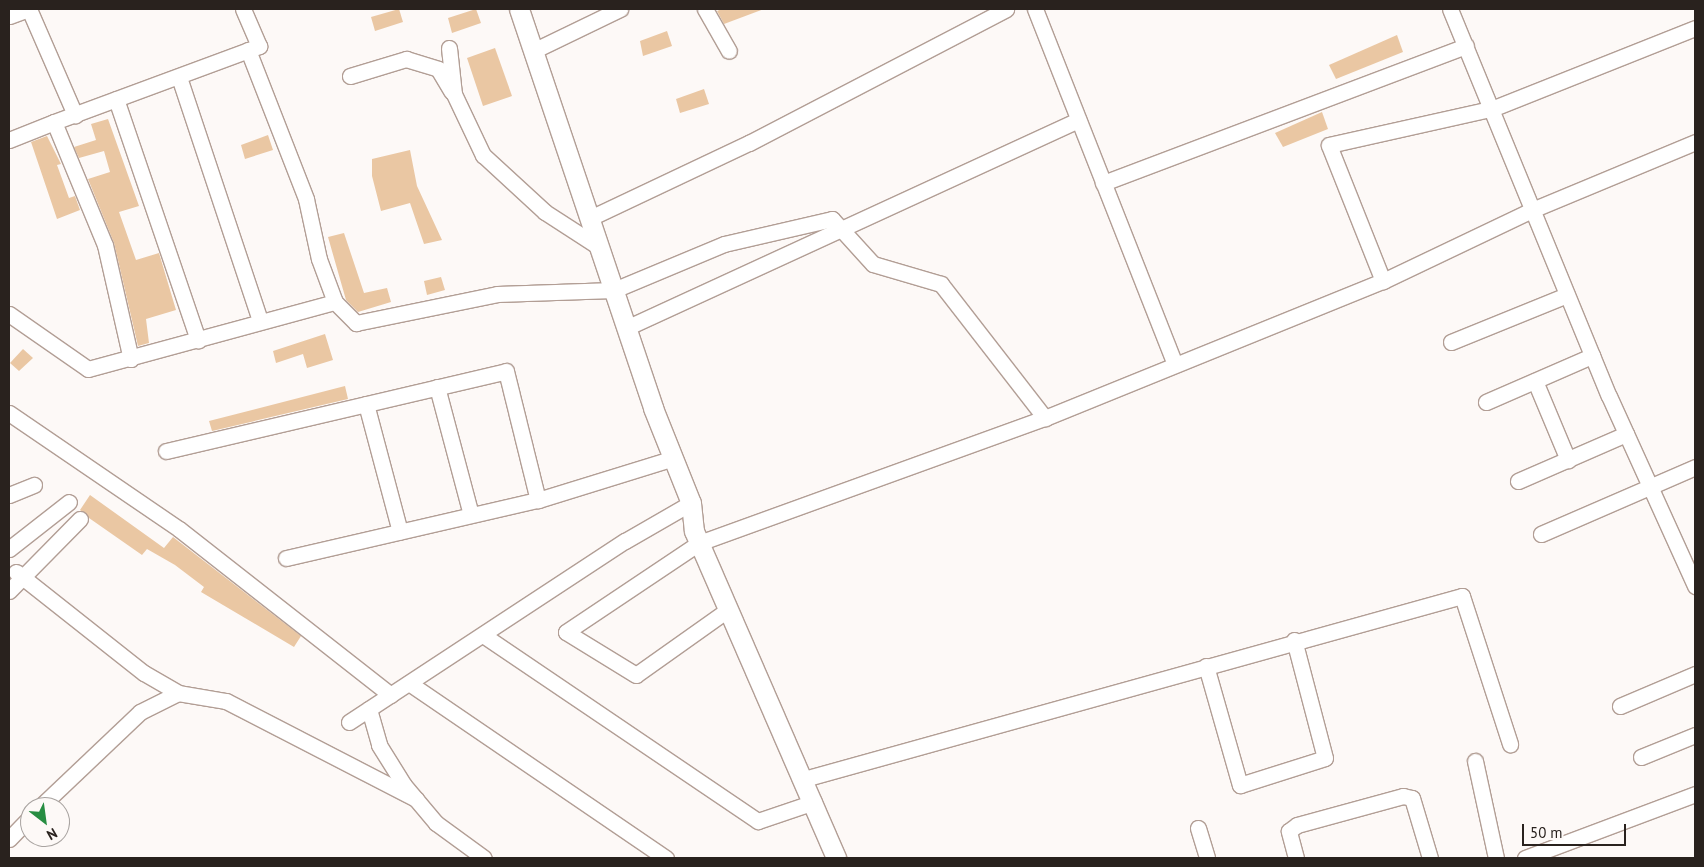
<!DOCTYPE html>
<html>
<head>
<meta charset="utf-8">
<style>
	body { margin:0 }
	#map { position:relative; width:1704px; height:867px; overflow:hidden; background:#fdf9f7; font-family:"PT Sans",sans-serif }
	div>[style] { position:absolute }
	.building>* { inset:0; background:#eac7a3 }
	.roads { filter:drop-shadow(1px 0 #b29e95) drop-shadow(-1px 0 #b29e95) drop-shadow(0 1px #b29e95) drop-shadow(0 -1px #b29e95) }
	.minor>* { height:15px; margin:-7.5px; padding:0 7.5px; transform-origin:7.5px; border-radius:7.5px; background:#fff }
	.tertiary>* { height:19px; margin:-9.5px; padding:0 9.5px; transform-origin:9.5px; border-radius:9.5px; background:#fff }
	span { translate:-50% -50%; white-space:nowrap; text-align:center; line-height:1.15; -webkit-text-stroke:5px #fdf9f7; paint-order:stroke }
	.frame { position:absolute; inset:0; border:10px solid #29221e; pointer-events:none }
	.north { position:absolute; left:20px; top:797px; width:50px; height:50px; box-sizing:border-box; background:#fdf9f7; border:1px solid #a8a3a0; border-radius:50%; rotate:150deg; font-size:14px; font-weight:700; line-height:20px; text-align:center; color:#29221e }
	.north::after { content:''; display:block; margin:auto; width:18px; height:22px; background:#278d42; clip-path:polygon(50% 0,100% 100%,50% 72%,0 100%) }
	.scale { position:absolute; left:1522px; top:824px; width:104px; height:22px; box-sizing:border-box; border:2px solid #29221e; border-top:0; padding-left:6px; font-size:15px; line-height:18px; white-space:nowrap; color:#29221e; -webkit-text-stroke:4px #fdf9f7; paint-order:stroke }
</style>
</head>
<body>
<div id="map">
	<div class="building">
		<i style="clip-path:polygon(399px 9px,403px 22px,375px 31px,371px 17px)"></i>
		<i style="clip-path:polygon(476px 9px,481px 23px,452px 33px,448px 18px)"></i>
		<i style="clip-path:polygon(764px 9px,724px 24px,717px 11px,722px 9px)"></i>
		<i style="clip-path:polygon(667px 31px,672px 46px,643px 56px,640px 41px)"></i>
		<i style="clip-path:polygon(1397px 35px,1403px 52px,1336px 79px,1329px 65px)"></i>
		<i style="clip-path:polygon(495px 48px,512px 96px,483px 106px,467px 58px)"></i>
		<i style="clip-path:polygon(704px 89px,709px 104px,680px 113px,676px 99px)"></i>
		<i style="clip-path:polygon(1322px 112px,1328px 129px,1283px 147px,1275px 133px)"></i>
		<i style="clip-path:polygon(108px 119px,139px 206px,119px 212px,136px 260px,159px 253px,176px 310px,146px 319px,149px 343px,138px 346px,114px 243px,88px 179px,110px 172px,104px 151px,79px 158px,74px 147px,96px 140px,91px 124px)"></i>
		<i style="clip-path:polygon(268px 135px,273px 150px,245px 159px,241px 145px)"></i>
		<i style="clip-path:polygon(47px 136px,61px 164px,57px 165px,69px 198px,75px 196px,80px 210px,57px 219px,31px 142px)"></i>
		<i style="clip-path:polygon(410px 150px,417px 186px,442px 240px,424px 244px,410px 203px,381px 211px,372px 176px,372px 159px)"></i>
		<i style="clip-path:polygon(344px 233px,364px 293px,387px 288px,391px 302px,358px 312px,346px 300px,328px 237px)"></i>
		<i style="clip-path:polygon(441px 277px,445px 290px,427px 295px,424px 281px)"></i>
		<i style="clip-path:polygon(325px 334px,333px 360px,307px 368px,303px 354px,276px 363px,273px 351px)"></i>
		<i style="clip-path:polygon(23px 349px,33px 358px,19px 371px,10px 363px)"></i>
		<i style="clip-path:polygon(345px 386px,348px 399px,212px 431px,209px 421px)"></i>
		<i style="clip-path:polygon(90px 495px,164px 548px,173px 537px,301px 636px,294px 647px,201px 592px,204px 587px,175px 565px,147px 549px,142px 555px,89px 518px,80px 510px)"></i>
	</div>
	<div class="roads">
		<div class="minor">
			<i style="left:29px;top:9px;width:116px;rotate:66.5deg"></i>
			<i style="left:705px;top:9px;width:48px;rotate:60.3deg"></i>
			<i style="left:1035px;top:9px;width:382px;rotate:68.5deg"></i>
			<i style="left:1450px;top:9px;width:418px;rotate:67.7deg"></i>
			<i style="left:1609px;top:396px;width:209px;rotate:65.6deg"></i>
			<i style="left:449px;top:48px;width:46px;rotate:83.8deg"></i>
			<i style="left:454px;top:94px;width:68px;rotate:64.6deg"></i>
			<i style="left:483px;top:155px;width:84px;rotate:42.6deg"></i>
			<i style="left:545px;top:212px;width:64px;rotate:32.9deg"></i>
			<i style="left:248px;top:50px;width:160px;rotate:68.7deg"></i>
			<i style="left:306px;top:199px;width:61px;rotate:77.8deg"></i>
			<i style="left:319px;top:259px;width:46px;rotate:69.6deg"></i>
			<i style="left:335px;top:302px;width:30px;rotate:45deg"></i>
			<i style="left:356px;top:323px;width:144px;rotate:-11.6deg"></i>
			<i style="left:497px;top:294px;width:117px;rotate:-2deg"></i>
			<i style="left:614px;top:290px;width:119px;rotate:-22.7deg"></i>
			<i style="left:724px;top:244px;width:111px;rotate:-13deg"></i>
			<i style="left:832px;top:219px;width:61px;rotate:47.7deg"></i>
			<i style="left:873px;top:264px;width:71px;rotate:16.4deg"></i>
			<i style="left:941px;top:284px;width:170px;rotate:52.2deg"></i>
			<i style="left:533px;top:51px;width:97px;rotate:-25.8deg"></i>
			<i style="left:350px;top:76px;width:59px;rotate:-16.9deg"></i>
			<i style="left:406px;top:59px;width:34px;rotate:17deg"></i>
			<i style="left:438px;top:69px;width:26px;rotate:59deg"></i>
			<i style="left:179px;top:77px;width:257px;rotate:71.6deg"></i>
			<i style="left:116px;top:99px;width:255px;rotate:71.2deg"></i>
			<i style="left:54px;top:122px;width:219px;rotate:-20.3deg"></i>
			<i style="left:259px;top:46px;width:40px;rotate:-113.4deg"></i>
			<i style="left:9px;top:140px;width:48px;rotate:-21.8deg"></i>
			<i style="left:54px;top:122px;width:133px;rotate:67.5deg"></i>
			<i style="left:105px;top:245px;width:117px;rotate:77.2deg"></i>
			<i style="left:1103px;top:183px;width:388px;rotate:-20.7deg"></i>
			<i style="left:590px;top:218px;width:176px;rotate:-25.3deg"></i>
			<i style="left:749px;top:143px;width:290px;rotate:-27.5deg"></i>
			<i style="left:1383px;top:281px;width:146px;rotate:-111.7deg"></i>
			<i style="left:1329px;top:145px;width:169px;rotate:-12.6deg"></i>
			<i style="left:1494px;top:108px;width:216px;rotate:-21.7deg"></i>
			<i style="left:9px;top:314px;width:96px;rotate:34.8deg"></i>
			<i style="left:88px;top:369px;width:256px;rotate:-15.2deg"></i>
			<i style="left:626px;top:328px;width:498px;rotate:-24.7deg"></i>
			<i style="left:1451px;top:342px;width:125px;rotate:-22.1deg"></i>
			<i style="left:1535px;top:381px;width:86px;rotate:67.3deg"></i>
			<i style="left:437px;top:387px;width:132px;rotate:75.1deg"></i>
			<i style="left:1486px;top:402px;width:116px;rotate:-23.5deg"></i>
			<i style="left:366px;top:404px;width:132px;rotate:75.1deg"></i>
			<i style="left:9px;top:413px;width:206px;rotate:34.3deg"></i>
			<i style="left:179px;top:529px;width:269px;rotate:38.1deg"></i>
			<i style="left:166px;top:451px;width:349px;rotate:-13.2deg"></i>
			<i style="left:506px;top:371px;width:133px;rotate:76.1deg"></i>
			<i style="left:1518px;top:481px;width:118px;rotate:-23.5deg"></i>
			<i style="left:9px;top:495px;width:27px;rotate:-22deg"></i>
			<i style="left:1541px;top:534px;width:168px;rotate:-23.5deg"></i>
			<i style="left:9px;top:549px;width:76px;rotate:-38.1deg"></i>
			<i style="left:286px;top:558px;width:259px;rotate:-13deg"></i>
			<i style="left:538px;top:500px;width:142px;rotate:-17.2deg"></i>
			<i style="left:16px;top:572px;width:163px;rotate:38.3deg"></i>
			<i style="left:144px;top:673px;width:39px;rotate:30deg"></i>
			<i style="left:178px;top:693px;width:49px;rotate:9.5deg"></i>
			<i style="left:226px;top:701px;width:214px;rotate:27.3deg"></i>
			<i style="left:9px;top:591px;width:101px;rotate:-45.4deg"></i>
			<i style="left:726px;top:611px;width:110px;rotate:144.6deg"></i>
			<i style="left:636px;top:675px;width:82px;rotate:-148.4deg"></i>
			<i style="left:566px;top:632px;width:160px;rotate:-33.8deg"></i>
			<i style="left:699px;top:543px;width:368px;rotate:-19.9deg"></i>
			<i style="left:1045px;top:418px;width:365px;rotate:-22.1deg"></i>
			<i style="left:1383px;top:281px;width:165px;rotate:-25.5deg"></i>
			<i style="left:1532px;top:210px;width:177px;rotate:-22.6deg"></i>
			<i style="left:483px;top:635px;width:332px;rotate:34.1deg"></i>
			<i style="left:758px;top:821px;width:59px;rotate:-18.7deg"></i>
			<i style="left:1206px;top:666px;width:124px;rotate:74.1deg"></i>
			<i style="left:1240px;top:785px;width:89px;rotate:-17.6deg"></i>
			<i style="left:1325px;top:758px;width:122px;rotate:-104.7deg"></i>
			<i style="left:409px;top:683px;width:311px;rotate:34.3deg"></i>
			<i style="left:1620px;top:706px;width:82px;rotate:-23.1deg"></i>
			<i style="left:369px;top:709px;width:37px;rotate:74deg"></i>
			<i style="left:379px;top:745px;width:47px;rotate:58deg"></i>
			<i style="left:404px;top:785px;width:50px;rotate:49.9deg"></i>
			<i style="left:436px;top:823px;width:59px;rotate:36.1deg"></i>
			<i style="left:349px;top:722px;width:330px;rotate:-33.3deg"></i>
			<i style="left:625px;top:541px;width:76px;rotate:-29.9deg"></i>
			<i style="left:1641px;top:757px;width:58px;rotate:-22.2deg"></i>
			<i style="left:1475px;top:761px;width:99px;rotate:77.8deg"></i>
			<i style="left:804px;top:779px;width:683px;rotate:-15.54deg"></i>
			<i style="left:1462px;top:596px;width:156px;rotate:72deg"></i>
			<i style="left:40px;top:807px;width:138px;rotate:-43.5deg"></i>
			<i style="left:140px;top:712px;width:42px;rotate:-26.6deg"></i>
			<i style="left:1198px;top:828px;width:31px;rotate:73deg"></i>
			<i style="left:9px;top:839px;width:30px;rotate:-46deg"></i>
			<i style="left:1296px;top:858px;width:28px;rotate:-105deg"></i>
			<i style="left:1289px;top:831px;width:10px;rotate:-37deg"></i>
			<i style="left:1297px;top:825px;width:110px;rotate:-15.3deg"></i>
			<i style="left:1403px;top:796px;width:9px;rotate:13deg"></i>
			<i style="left:1412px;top:798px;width:63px;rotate:73.3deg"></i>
			<i style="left:1525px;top:858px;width:182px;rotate:-20.6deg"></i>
		</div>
		<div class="tertiary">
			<i style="left:519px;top:9px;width:421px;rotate:71.4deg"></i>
			<i style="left:653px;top:408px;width:102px;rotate:68.2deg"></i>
			<i style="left:691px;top:503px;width:28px;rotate:84deg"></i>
			<i style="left:694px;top:531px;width:357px;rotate:66.5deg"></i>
			<i style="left:9px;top:14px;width:15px;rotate:-20deg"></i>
		</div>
	</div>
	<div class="frame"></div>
	<div class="north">N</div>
	<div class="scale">50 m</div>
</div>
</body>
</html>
